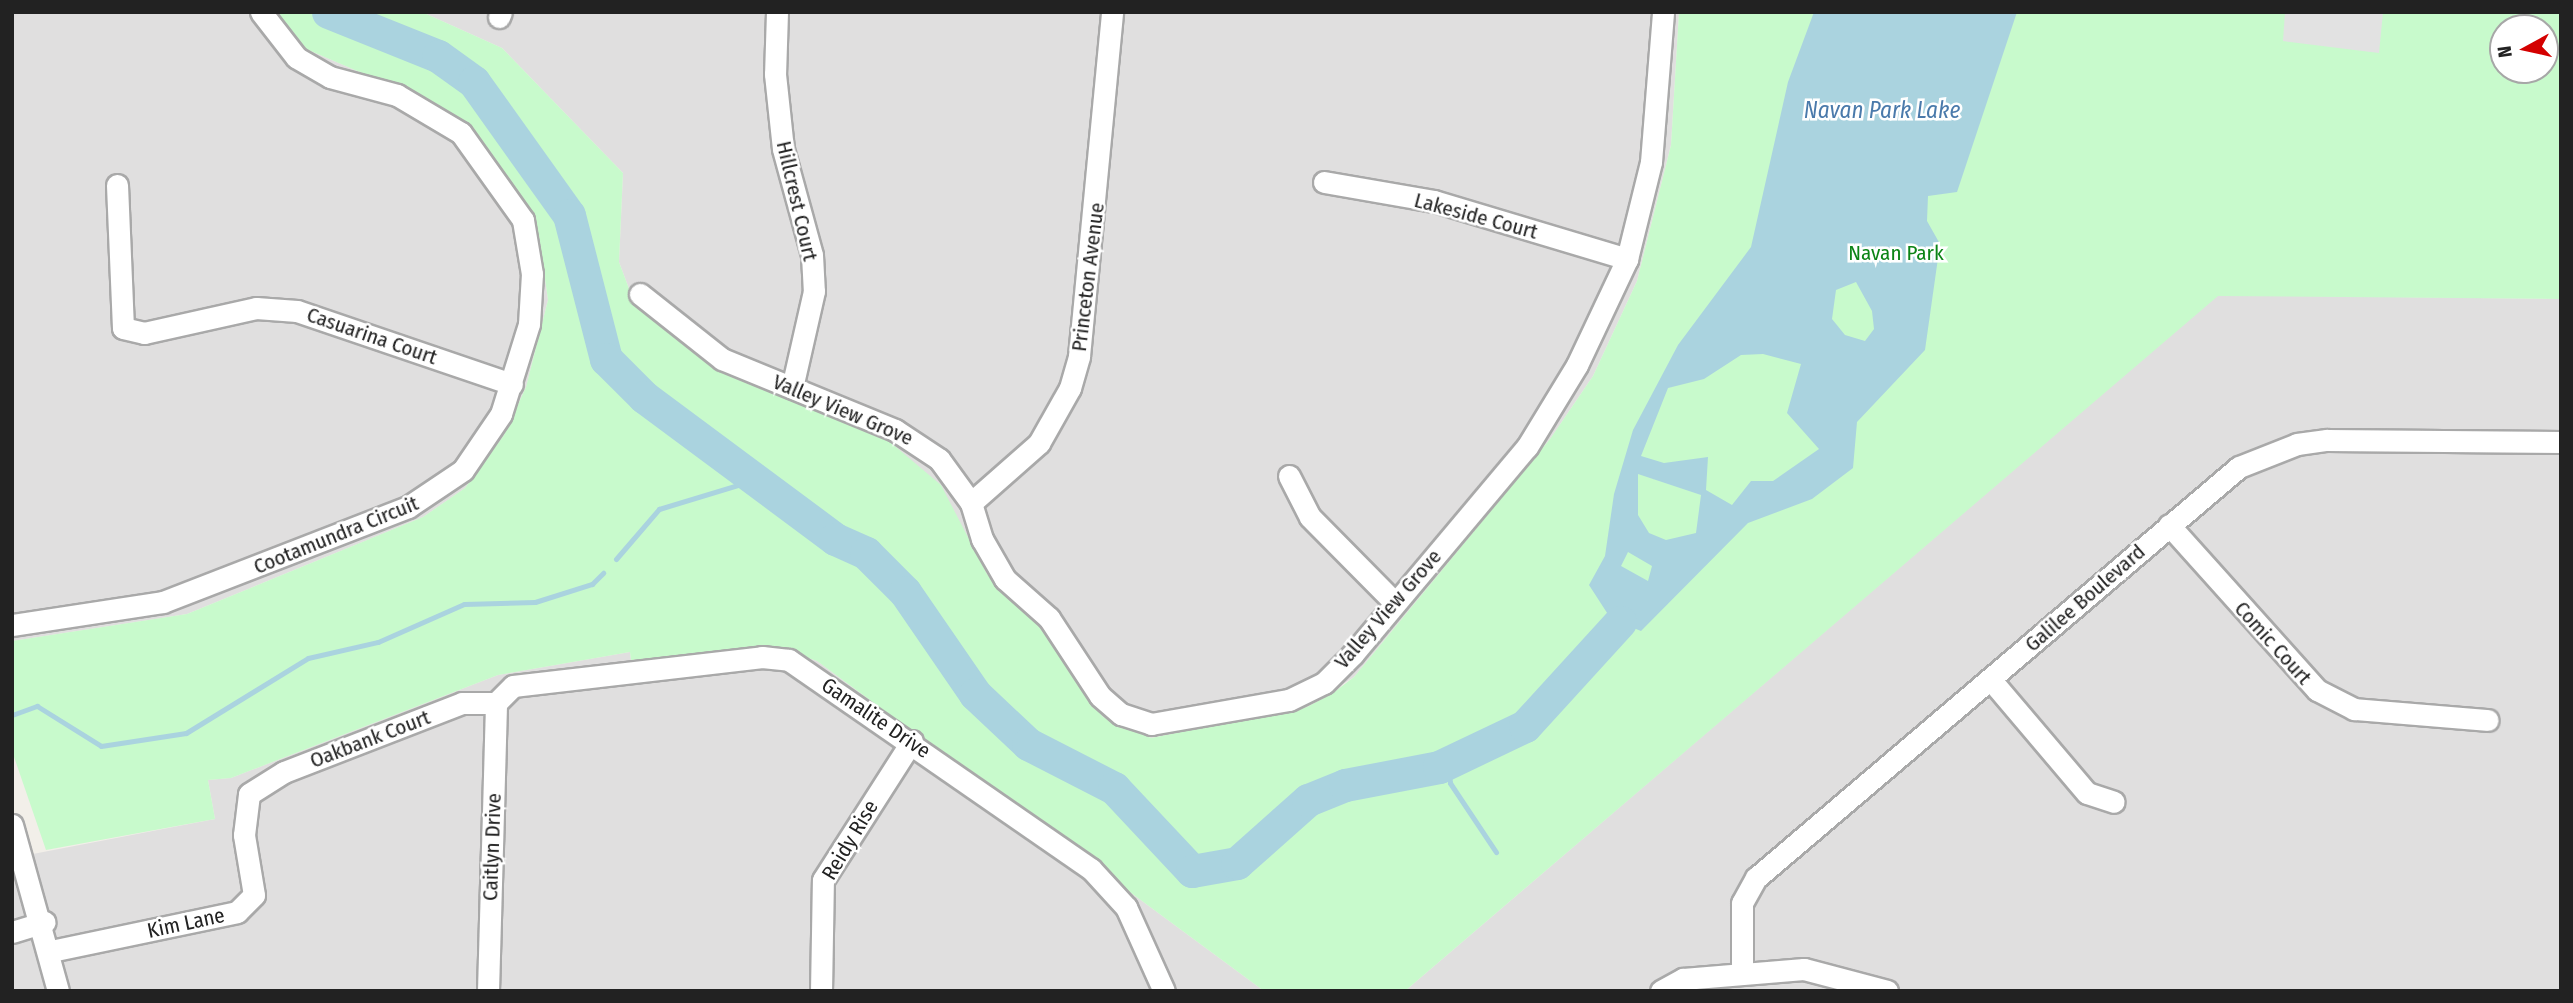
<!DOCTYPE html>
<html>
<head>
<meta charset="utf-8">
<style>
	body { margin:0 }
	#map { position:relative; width:2573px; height:1003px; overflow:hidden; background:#f2efe9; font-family:"Fira Sans Condensed",sans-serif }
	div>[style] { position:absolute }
	.residential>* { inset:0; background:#e0dfdf }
	.park>* { inset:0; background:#c8facc }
	.parking>* { inset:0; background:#e2e2e2 }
	.water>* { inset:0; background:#aad3df }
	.stream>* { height:5px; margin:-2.5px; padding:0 2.5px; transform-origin:2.5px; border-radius:2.5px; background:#aad3df }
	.river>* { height:33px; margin:-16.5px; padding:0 16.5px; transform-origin:16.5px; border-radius:16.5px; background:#aad3df }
	.roads { filter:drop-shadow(2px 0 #a9a9a9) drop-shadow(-2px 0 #a9a9a9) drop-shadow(0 2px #a9a9a9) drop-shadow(0 -2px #a9a9a9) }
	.minor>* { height:21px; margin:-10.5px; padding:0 10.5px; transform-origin:10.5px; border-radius:10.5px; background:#fff }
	span { translate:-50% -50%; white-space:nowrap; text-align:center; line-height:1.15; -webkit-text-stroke:5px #fff; paint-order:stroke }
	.street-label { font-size:21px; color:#222 }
	.park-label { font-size:21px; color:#0c8416 }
	.water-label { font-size:23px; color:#4a7aab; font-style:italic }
	.frame { position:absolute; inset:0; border:14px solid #222; pointer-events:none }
	.north { position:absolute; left:2489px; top:14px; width:70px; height:70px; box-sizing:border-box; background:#fff; border:2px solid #a7a7a7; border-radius:50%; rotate:262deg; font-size:19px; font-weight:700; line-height:28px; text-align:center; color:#222 }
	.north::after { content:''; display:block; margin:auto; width:24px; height:32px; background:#d40000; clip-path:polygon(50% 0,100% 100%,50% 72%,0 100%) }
</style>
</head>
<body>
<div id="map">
	<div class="residential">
		<i style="clip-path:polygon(12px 12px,270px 12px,306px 49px,427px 101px,485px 147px,539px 236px,548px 300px,526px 387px,504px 435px,465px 488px,423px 517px,187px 614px,12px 641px)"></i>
		<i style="clip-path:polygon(422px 12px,1679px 12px,1671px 145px,1637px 281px,1593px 376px,1550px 439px,1354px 677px,1307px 707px,1151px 738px,1103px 717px,890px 442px,720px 371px,634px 302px,619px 262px,623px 173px,502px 48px)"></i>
		<i style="clip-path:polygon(2218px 295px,2561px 299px,2561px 991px,1405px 991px)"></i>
		<i style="clip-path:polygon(774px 646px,817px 661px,1264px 991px,12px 991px,12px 858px,215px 819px,208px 780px,231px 778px,498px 675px,630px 652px,631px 660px)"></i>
	</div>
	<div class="park">
		<i style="clip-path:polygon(evenodd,270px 12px,422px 12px,502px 48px,623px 173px,619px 262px,634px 302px,720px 371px,890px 442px,941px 485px,987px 574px,1037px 624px,1103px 717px,1151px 738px,1307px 707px,1333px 693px,1354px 677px,1550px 439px,1593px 376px,1637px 281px,1671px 145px,1679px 12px,2561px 12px,2561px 299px,2218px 296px,1405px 991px,1264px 991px,817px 661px,774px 646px,631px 660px,630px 652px,498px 675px,231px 778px,208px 780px,215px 819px,46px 850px,12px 751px,12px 641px,187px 614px,423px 517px,465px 488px,504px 435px,526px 387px,548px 300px,539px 237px,486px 147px,427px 101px,306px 49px,270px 12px,2503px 28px,2545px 28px,2545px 70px,2503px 70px,2503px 28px)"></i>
	</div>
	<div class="parking">
		<i style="clip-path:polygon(2285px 12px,2383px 12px,2379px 53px,2283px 41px)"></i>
	</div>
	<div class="water">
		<i style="clip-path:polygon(evenodd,1814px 12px,2017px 12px,1957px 192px,1928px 196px,1927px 221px,1940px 244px,1925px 350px,1857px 422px,1853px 468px,1812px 499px,1748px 523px,1641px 631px,1611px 619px,1589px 585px,1605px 556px,1614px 494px,1633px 430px,1678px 345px,1751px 247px,1788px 82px,1814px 12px,1856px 282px,1872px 311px,1874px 329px,1865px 341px,1845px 335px,1832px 319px,1836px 290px,1856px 282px,1814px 12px,1763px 354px,1801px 364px,1787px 413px,1819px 449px,1773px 481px,1751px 481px,1732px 505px,1706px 490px,1708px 457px,1664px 463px,1641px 456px,1668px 388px,1704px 379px,1741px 355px,1763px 354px,1814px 12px,1638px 474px,1701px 495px,1696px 533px,1666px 540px,1649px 533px,1638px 515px,1638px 474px,1814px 12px,1628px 552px,1652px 566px,1648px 581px,1621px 566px,1628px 552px)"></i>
	</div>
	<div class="stream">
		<i style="left:616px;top:559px;width:66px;rotate:-49.3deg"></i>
		<i style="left:659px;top:509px;width:107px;rotate:-16.9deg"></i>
		<i style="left:12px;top:715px;width:27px;rotate:-20deg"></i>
		<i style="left:37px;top:706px;width:75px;rotate:32deg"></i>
		<i style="left:101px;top:746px;width:86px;rotate:-8.7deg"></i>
		<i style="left:186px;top:733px;width:143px;rotate:-31.6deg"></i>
		<i style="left:308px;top:658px;width:72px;rotate:-12.9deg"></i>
		<i style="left:378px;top:642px;width:94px;rotate:-23.8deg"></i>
		<i style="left:464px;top:604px;width:71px;rotate:-1.6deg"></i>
		<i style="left:535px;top:602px;width:60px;rotate:-17.5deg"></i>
		<i style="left:592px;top:584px;width:16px;rotate:-45deg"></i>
		<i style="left:1447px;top:763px;width:20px;rotate:81deg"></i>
		<i style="left:1450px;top:783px;width:83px;rotate:56.3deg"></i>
	</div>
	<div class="river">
		<i style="left:328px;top:12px;width:118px;rotate:21.8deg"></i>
		<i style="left:438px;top:56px;width:44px;rotate:35.8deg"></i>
		<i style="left:474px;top:82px;width:163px;rotate:54.5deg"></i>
		<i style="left:569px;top:215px;width:149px;rotate:75.6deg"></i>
		<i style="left:606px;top:359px;width:54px;rotate:45deg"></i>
		<i style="left:644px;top:397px;width:238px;rotate:36.6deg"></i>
		<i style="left:835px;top:539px;width:34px;rotate:24deg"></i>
		<i style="left:866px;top:553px;width:55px;rotate:45deg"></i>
		<i style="left:905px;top:592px;width:124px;rotate:55.5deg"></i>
		<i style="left:975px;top:694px;width:73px;rotate:43.3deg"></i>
		<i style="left:1028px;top:744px;width:97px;rotate:27.1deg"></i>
		<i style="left:1114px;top:788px;width:114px;rotate:46.8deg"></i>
		<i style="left:1192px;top:871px;width:46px;rotate:-10.1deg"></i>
		<i style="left:1237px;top:863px;width:95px;rotate:-41.6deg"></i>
		<i style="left:1308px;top:800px;width:40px;rotate:-22deg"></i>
		<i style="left:1345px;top:785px;width:96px;rotate:-10.8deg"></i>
		<i style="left:1439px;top:767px;width:95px;rotate:-25.5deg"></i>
		<i style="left:1525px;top:726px;width:141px;rotate:-47.6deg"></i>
	</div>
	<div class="roads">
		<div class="minor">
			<i style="left:777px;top:12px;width:62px;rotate:91.8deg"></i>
			<i style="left:775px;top:74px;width:75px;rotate:83.9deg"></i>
			<i style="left:783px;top:149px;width:110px;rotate:74.7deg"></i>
			<i style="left:812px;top:255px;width:36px;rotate:87deg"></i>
			<i style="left:814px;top:291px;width:99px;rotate:102.8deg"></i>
			<i style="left:499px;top:17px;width:5px;rotate:-68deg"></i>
			<i style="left:1324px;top:182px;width:112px;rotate:9.8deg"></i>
			<i style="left:1434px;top:201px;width:202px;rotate:16.7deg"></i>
			<i style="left:117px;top:185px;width:143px;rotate:87.6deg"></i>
			<i style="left:123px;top:328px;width:22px;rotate:13deg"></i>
			<i style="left:144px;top:333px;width:115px;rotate:-12.6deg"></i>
			<i style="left:256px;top:308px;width:41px;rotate:4.2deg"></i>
			<i style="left:297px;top:311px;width:227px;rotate:18.8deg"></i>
			<i style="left:640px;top:294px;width:105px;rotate:38.4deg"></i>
			<i style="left:722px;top:359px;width:187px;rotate:22.3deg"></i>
			<i style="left:895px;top:430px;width:53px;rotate:33.4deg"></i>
			<i style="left:939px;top:459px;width:54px;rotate:54deg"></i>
			<i style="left:971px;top:503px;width:38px;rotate:73deg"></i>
			<i style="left:982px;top:539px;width:46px;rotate:60.1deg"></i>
			<i style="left:1005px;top:579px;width:59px;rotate:41.6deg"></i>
			<i style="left:1049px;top:618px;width:93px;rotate:56.8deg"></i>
			<i style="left:1100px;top:696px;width:28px;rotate:41deg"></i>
			<i style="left:1121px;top:714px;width:32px;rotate:18deg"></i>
			<i style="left:1151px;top:724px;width:140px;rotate:-9.9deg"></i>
			<i style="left:1289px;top:700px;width:39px;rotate:-26deg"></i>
			<i style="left:1324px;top:683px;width:41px;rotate:-45deg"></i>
			<i style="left:1353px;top:654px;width:270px;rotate:-50deg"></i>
			<i style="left:1527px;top:447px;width:96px;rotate:-58.6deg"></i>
			<i style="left:1577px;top:365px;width:117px;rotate:-64.7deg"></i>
			<i style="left:1627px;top:259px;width:100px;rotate:-76.1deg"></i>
			<i style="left:1651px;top:162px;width:150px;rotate:-85.4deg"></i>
			<i style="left:1289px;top:476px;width:46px;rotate:62.9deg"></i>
			<i style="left:1310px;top:517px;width:120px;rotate:45.3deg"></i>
			<i style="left:971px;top:503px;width:91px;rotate:-41.4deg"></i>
			<i style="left:1039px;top:443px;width:63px;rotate:-60.6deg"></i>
			<i style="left:1070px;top:388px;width:33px;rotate:-74deg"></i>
			<i style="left:1079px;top:356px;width:346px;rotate:-84.5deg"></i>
			<i style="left:2169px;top:525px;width:222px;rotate:48.1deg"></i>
			<i style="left:2317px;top:690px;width:42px;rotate:27.2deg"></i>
			<i style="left:2354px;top:709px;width:134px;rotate:4.7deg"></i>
			<i style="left:12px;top:625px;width:153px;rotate:-8.7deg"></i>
			<i style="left:163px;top:602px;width:263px;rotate:-21.2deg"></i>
			<i style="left:408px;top:507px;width:66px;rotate:-33.9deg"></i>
			<i style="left:463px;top:470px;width:68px;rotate:-55.8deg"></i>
			<i style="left:501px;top:414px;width:94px;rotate:-72.7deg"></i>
			<i style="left:529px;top:324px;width:50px;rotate:-86.6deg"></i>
			<i style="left:532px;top:274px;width:55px;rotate:-99.5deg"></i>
			<i style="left:523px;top:220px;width:107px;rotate:-125.5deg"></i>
			<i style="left:461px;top:133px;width:74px;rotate:-149.3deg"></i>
			<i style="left:397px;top:95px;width:69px;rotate:-165deg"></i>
			<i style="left:330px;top:77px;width:39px;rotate:-150deg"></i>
			<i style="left:296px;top:57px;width:57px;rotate:-127.9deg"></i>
			<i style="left:1991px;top:680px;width:148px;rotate:49.7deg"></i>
			<i style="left:2087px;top:793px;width:28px;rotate:18deg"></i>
			<i style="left:496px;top:703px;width:24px;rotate:-45deg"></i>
			<i style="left:513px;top:686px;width:251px;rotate:-6.6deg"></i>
			<i style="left:762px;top:657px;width:27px;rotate:6deg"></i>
			<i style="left:789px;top:660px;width:367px;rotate:34.7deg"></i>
			<i style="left:1091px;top:869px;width:52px;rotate:47.4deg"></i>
			<i style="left:1126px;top:907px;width:92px;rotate:65.7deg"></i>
			<i style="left:12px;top:825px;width:172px;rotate:74.5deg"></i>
			<i style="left:12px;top:932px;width:34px;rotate:-17deg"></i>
			<i style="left:51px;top:951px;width:190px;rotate:-11.8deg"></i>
			<i style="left:237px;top:912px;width:24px;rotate:-45deg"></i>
			<i style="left:254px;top:895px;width:61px;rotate:-99.5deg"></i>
			<i style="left:244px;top:835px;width:41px;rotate:-83deg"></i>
			<i style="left:249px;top:794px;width:41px;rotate:-32.2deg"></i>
			<i style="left:284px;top:772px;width:191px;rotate:-21.2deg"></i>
			<i style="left:462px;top:703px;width:34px"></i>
			<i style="left:1742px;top:972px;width:69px;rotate:-90deg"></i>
			<i style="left:1742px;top:903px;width:29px;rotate:-61deg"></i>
			<i style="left:1756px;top:878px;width:634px;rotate:-40.4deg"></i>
			<i style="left:2239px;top:467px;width:62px;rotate:-21.6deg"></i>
			<i style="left:2297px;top:444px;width:30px;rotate:-8deg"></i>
			<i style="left:2327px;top:440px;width:234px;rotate:0.5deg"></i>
			<i style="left:488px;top:991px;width:288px;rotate:-88.4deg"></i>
			<i style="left:821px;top:991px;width:111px;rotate:-89deg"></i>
			<i style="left:823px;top:880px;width:165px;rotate:-57.4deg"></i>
			<i style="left:1661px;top:991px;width:25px;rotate:-29deg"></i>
			<i style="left:1683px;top:979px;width:121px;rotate:-4.7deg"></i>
			<i style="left:1804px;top:969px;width:86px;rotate:14.8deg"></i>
		</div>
	</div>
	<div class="street-label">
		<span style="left:797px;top:201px;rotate:77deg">Hillcrest Court</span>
		<span style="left:1476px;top:216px;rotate:15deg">Lakeside Court</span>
		<span style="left:1088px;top:277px;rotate:-83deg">Princeton Avenue</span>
		<span style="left:372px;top:336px;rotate:19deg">Casuarina Court</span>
		<span style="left:843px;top:410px;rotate:23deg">Valley View Grove</span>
		<span style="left:336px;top:535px;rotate:-22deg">Cootamundra Circuit</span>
		<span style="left:2085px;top:598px;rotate:-41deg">Galilee Boulevard</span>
		<span style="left:1388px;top:609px;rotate:-49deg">Valley View Grove</span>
		<span style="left:2273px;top:643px;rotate:48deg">Comic Court</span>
		<span style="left:876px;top:718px;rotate:34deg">Gamalite Drive</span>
		<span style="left:370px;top:739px;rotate:-21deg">Oakbank Court</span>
		<span style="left:850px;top:840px;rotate:-59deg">Reidy Rise</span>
		<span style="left:492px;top:847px;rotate:-88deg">Caitlyn Drive</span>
		<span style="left:186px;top:923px;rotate:-12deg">Kim Lane</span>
	</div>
	<div class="park-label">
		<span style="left:1896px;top:253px">Navan Park</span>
	</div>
	<div class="water-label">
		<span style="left:1882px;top:110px">Navan Park Lake</span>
	</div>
	<div class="frame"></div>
	<div class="north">N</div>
</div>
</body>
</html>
